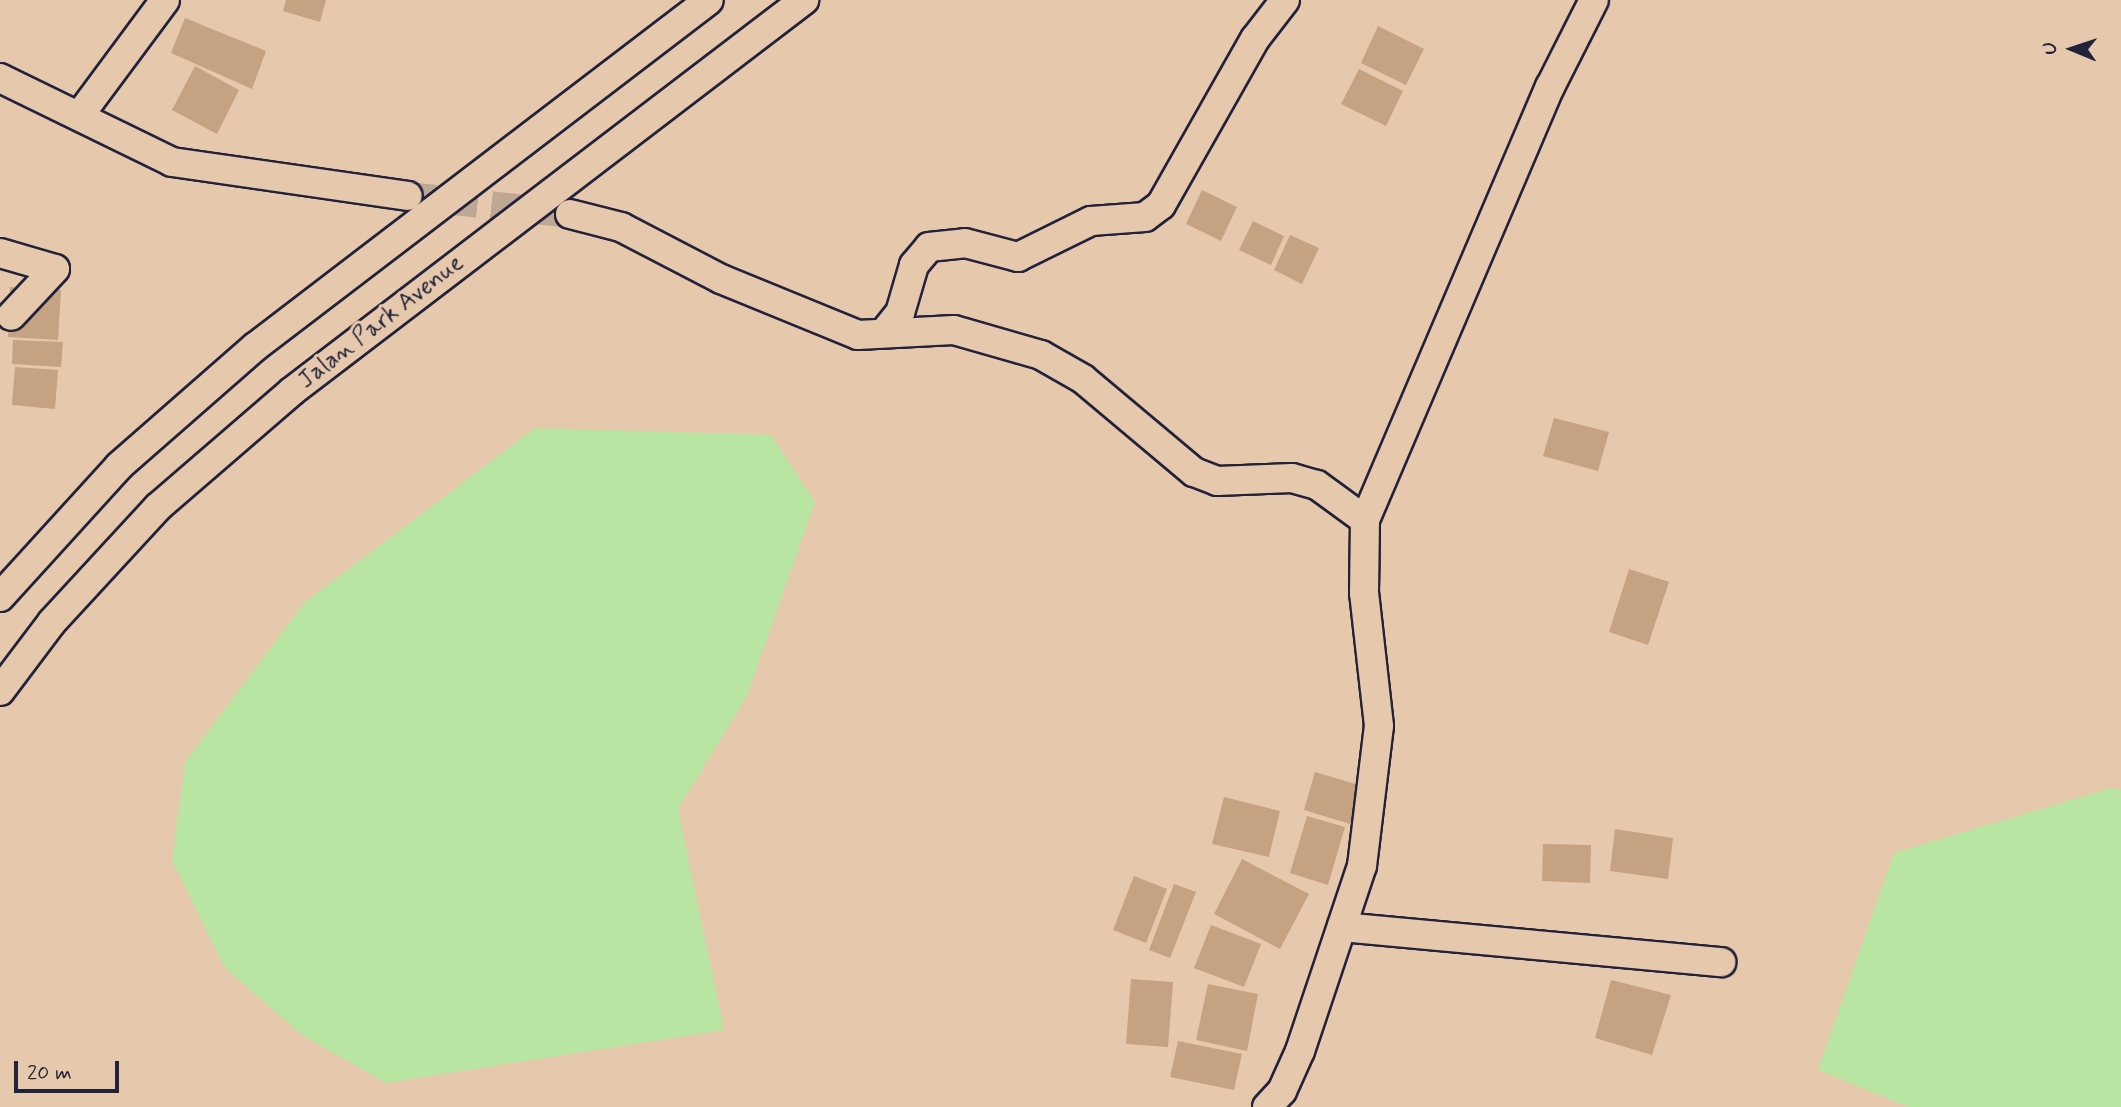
<!DOCTYPE html>
<html>
<head>
<meta charset="utf-8">
<style>
	body { margin:0 }
	#map { position:relative; width:2121px; height:1107px; overflow:hidden; background:#e6c8ac; font-family:Mynerve,sans-serif }
	div>[style] { position:absolute }
	.green>* { inset:0; background:#b9e5a2 }
	.building>* { inset:0; background:#c5a282 }
	.minor-tunnel>* { height:28px; margin-top:-14px; transform-origin:0; background:repeating-linear-gradient(90deg,#bfa795 0 28px,transparent 0 42px) }
	.roads { filter:drop-shadow(2px 0 #22223b) drop-shadow(-2px 0 #22223b) drop-shadow(0 2px #22223b) drop-shadow(0 -2px #22223b) }
	.minor>* { height:28px; margin:-14px; padding:0 14px; transform-origin:14px; border-radius:14px; background:#e6c8ac }
	span { translate:-50% -50%; white-space:nowrap; text-align:center; line-height:1.15; -webkit-text-stroke:6px #e6c8ac; paint-order:stroke }
	.street-label { font-size:24px; color:#22223b }
	.north { position:absolute; left:2037px; top:14px; width:70px; height:70px; -webkit-text-stroke:5px #e6c8ac; paint-order:stroke; rotate:272deg; font-size:19px; font-weight:700; line-height:28px; text-align:center; color:#22223b }
	.north::after { content:''; display:block; margin:auto; width:24px; height:32px; background:#22223b; clip-path:polygon(50% 0,100% 100%,50% 72%,0 100%) }
	.scale { position:absolute; left:14px; top:1061px; width:105px; height:32px; box-sizing:border-box; border:4px solid #22223b; border-top:0; padding-left:9px; font-size:21px; line-height:24px; white-space:nowrap; color:#22223b; -webkit-text-stroke:5px #e6c8ac; paint-order:stroke }
</style>
</head>
<body>
<div id="map">
	<div class="green">
		<i style="clip-path:polygon(535px 428px,771px 435px,815px 502px,747px 696px,678px 809px,724px 1030px,386px 1083px,302px 1035px,224px 967px,172px 860px,185px 762px,305px 602px)"></i>
		<i style="clip-path:polygon(2111px 788px,2121px 790px,2121px 1107px,1908px 1107px,1818px 1070px,1894px 853px)"></i>
	</div>
	<div class="building">
		<i style="clip-path:polygon(286px 0,326px 0,320px 22px,283px 11px)"></i>
		<i style="clip-path:polygon(185px 18px,266px 51px,252px 89px,171px 53px)"></i>
		<i style="clip-path:polygon(1378px 26px,1424px 49px,1406px 85px,1361px 63px)"></i>
		<i style="clip-path:polygon(195px 66px,239px 90px,217px 134px,172px 110px)"></i>
		<i style="clip-path:polygon(1359px 69px,1403px 91px,1386px 126px,1341px 104px)"></i>
		<i style="clip-path:polygon(1202px 190px,1237px 207px,1221px 241px,1186px 224px)"></i>
		<i style="clip-path:polygon(1253px 221px,1284px 236px,1271px 265px,1239px 250px)"></i>
		<i style="clip-path:polygon(1290px 235px,1319px 248px,1302px 284px,1274px 270px)"></i>
		<i style="clip-path:polygon(10px 287px,61px 290px,58px 340px,8px 337px)"></i>
		<i style="clip-path:polygon(13px 340px,63px 342px,61px 367px,12px 364px)"></i>
		<i style="clip-path:polygon(15px 367px,58px 370px,55px 409px,12px 405px)"></i>
		<i style="clip-path:polygon(1554px 418px,1609px 432px,1598px 471px,1543px 456px)"></i>
		<i style="clip-path:polygon(1629px 569px,1669px 582px,1648px 645px,1609px 632px)"></i>
		<i style="clip-path:polygon(1315px 772px,1362px 786px,1350px 824px,1304px 810px)"></i>
		<i style="clip-path:polygon(1224px 797px,1280px 811px,1269px 857px,1212px 844px)"></i>
		<i style="clip-path:polygon(1307px 816px,1345px 827px,1328px 885px,1290px 873px)"></i>
		<i style="clip-path:polygon(1615px 829px,1673px 838px,1668px 879px,1610px 871px)"></i>
		<i style="clip-path:polygon(1543px 844px,1591px 845px,1590px 883px,1542px 881px)"></i>
		<i style="clip-path:polygon(1242px 859px,1309px 894px,1280px 949px,1214px 914px)"></i>
		<i style="clip-path:polygon(1134px 876px,1167px 889px,1146px 943px,1113px 930px)"></i>
		<i style="clip-path:polygon(1174px 884px,1196px 892px,1170px 958px,1149px 950px)"></i>
		<i style="clip-path:polygon(1211px 925px,1261px 944px,1244px 987px,1194px 968px)"></i>
		<i style="clip-path:polygon(1131px 979px,1173px 982px,1168px 1047px,1126px 1044px)"></i>
		<i style="clip-path:polygon(1611px 980px,1671px 995px,1652px 1055px,1595px 1038px)"></i>
		<i style="clip-path:polygon(1208px 984px,1258px 994px,1247px 1051px,1196px 1040px)"></i>
		<i style="clip-path:polygon(1178px 1041px,1242px 1054px,1234px 1090px,1170px 1077px)"></i>
	</div>
	<div class="minor-tunnel">
		<i style="left:408px;top:196px;width:163px;rotate:6.3deg"></i>
	</div>
	<div class="roads">
		<div class="minor">
			<i style="left:0;top:78px;width:191px;rotate:26deg"></i>
			<i style="left:172px;top:162px;width:238px;rotate:8.2deg"></i>
			<i style="left:79px;top:116px;width:144px;rotate:-53.4deg"></i>
			<i style="left:570px;top:214px;width:53px;rotate:14.3deg"></i>
			<i style="left:621px;top:227px;width:113px;rotate:27.5deg"></i>
			<i style="left:721px;top:279px;width:148px;rotate:22.2deg"></i>
			<i style="left:858px;top:335px;width:96px;rotate:-3deg"></i>
			<i style="left:954px;top:330px;width:91px;rotate:16deg"></i>
			<i style="left:1041px;top:355px;width:48px;rotate:29.7deg"></i>
			<i style="left:1083px;top:379px;width:145px;rotate:40deg"></i>
			<i style="left:1194px;top:472px;width:25px;rotate:21deg"></i>
			<i style="left:1217px;top:481px;width:75px;rotate:-2.3deg"></i>
			<i style="left:1292px;top:478px;width:26px;rotate:16deg"></i>
			<i style="left:1317px;top:485px;width:59px;rotate:36.1deg"></i>
			<i style="left:0;top:253px;width:57px;rotate:16.2deg"></i>
			<i style="left:55px;top:269px;width:64px;rotate:133.1deg"></i>
			<i style="left:886px;top:330px;width:22px;rotate:-51deg"></i>
			<i style="left:900px;top:313px;width:50px;rotate:-73.7deg"></i>
			<i style="left:914px;top:265px;width:23px;rotate:-50deg"></i>
			<i style="left:929px;top:247px;width:36px;rotate:-6deg"></i>
			<i style="left:965px;top:243px;width:55px;rotate:14.8deg"></i>
			<i style="left:1018px;top:257px;width:81px;rotate:-26.3deg"></i>
			<i style="left:1091px;top:221px;width:54px;rotate:-4.2deg"></i>
			<i style="left:1145px;top:217px;width:20px;rotate:-37deg"></i>
			<i style="left:1161px;top:205px;width:191px;rotate:-60.5deg"></i>
			<i style="left:1255px;top:39px;width:49px;rotate:-52.4deg"></i>
			<i style="left:0;top:597px;width:177px;rotate:-47.7deg"></i>
			<i style="left:119px;top:466px;width:181px;rotate:-41.2deg"></i>
			<i style="left:255px;top:347px;width:571px;rotate:-37.39deg"></i>
			<i style="left:0;top:691px;width:86px;rotate:-53deg"></i>
			<i style="left:52px;top:622px;width:156px;rotate:-47.3deg"></i>
			<i style="left:158px;top:507px;width:176px;rotate:-40.8deg"></i>
			<i style="left:291px;top:392px;width:646px;rotate:-37.38deg"></i>
			<i style="left:1342px;top:927px;width:381px;rotate:5.3deg"></i>
			<i style="left:1267px;top:1107px;width:22px;rotate:-47deg"></i>
			<i style="left:1282px;top:1091px;width:44px;rotate:-65.8deg"></i>
			<i style="left:1300px;top:1051px;width:195px;rotate:-71.5deg"></i>
			<i style="left:1362px;top:866px;width:141px;rotate:-83.1deg"></i>
			<i style="left:1379px;top:726px;width:134px;rotate:-96.4deg"></i>
			<i style="left:1364px;top:593px;width:73px;rotate:-89.2deg"></i>
			<i style="left:1365px;top:520px;width:471px;rotate:-66.9deg"></i>
			<i style="left:1550px;top:87px;width:97px;rotate:-63.2deg"></i>
		</div>
	</div>
	<div class="street-label">
		<span style="left:381px;top:322px;rotate:-38deg">Jalan Park Avenue</span>
	</div>
	<div class="north">U</div>
	<div class="scale">20 m</div>
</div>
</body>
</html>
